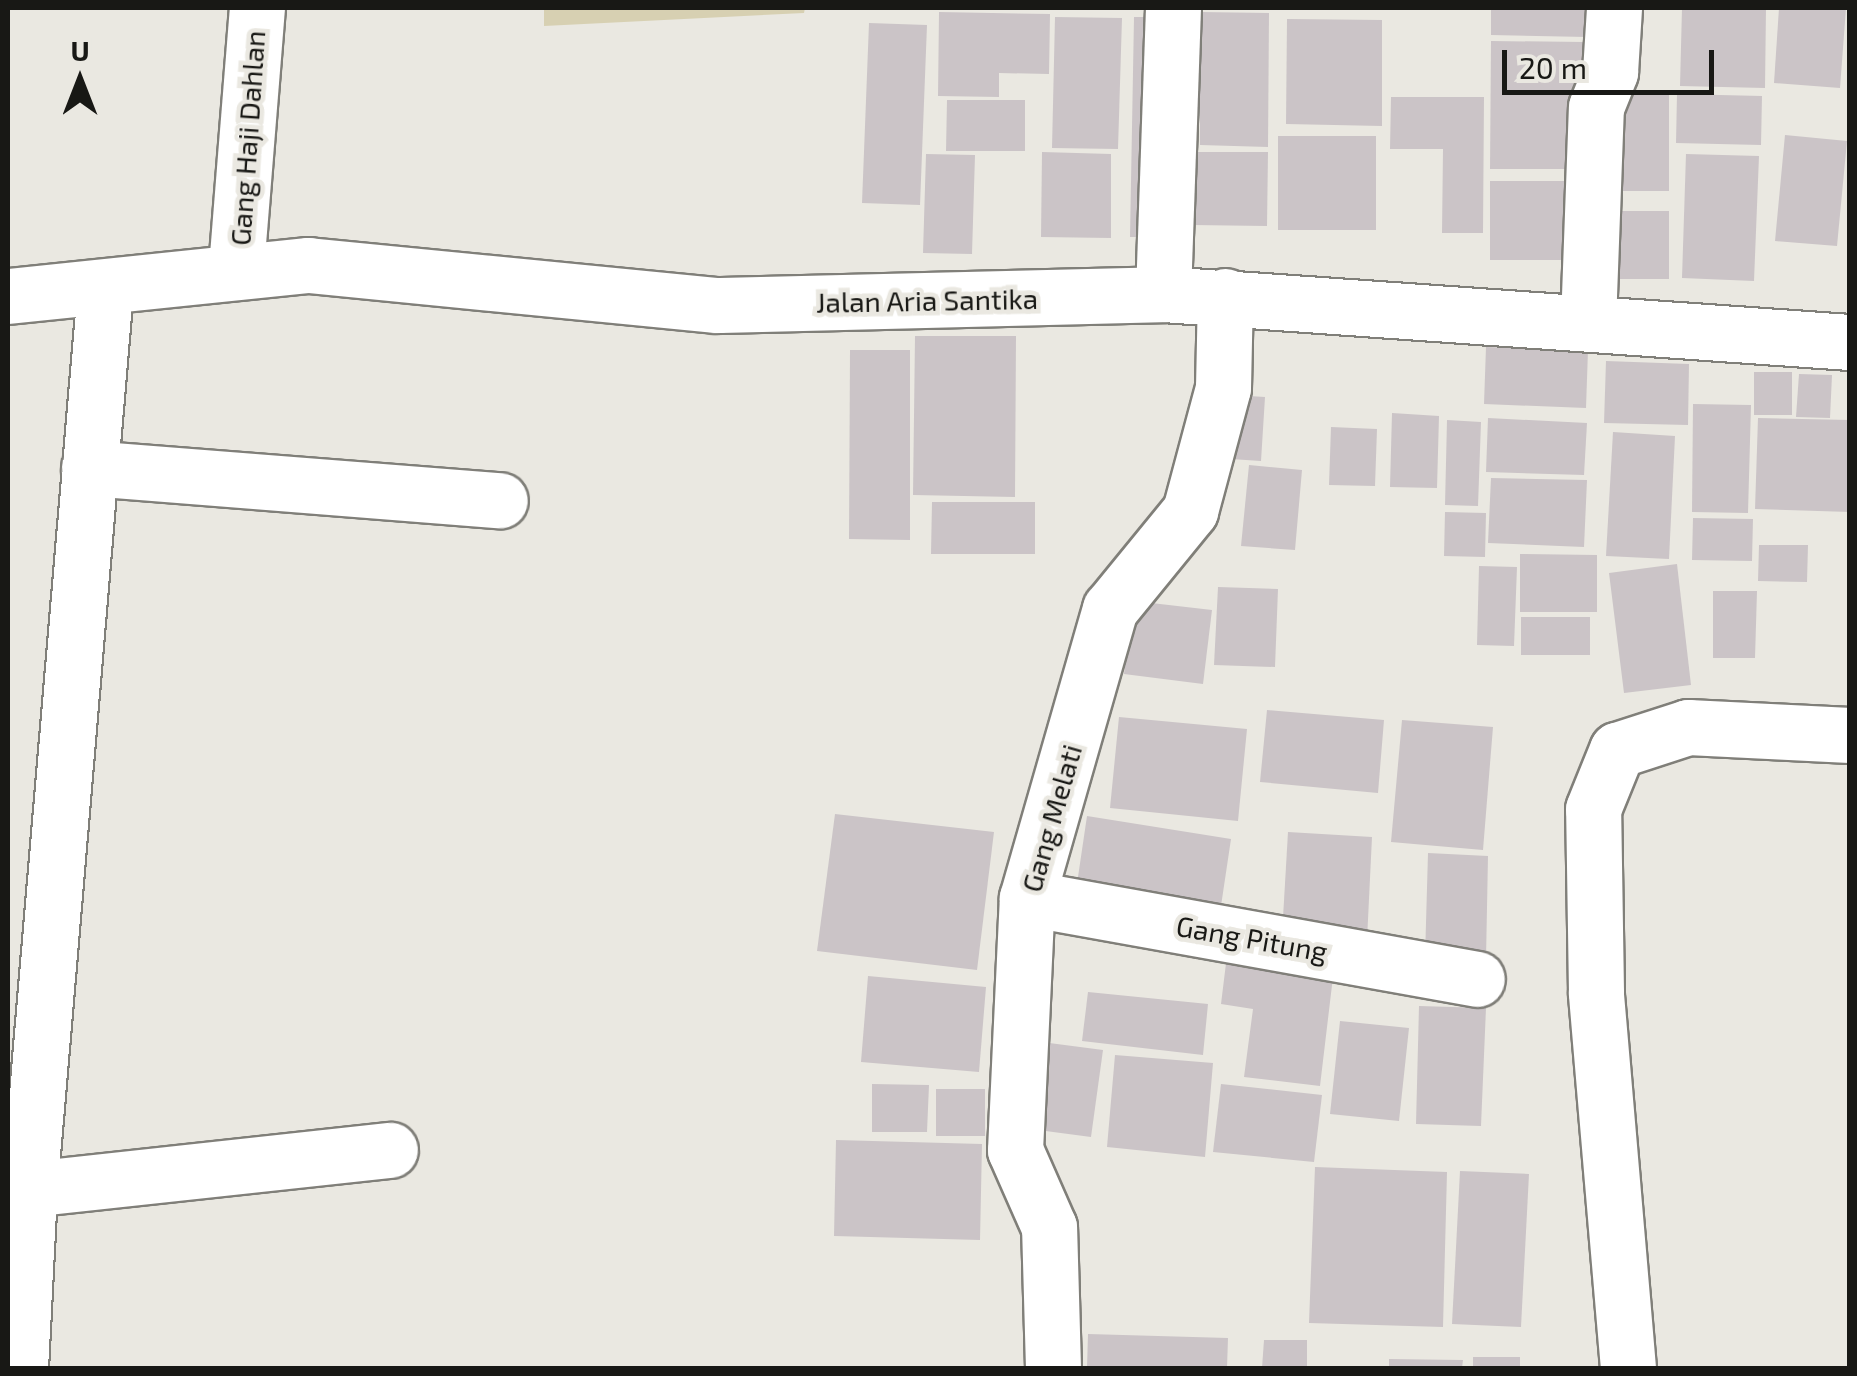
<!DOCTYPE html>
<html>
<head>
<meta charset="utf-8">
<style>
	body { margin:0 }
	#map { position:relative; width:1857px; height:1376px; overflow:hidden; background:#eae8e1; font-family:"Exo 2",sans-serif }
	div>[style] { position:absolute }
	.green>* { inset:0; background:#d7d0b2 }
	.building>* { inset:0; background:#cbc4c7 }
	.roads { filter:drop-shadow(2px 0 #807f79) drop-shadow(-2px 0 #807f79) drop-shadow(0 2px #807f79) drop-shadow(0 -2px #807f79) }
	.minor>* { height:55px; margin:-27.5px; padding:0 27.5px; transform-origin:27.5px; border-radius:27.5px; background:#fff }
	span { translate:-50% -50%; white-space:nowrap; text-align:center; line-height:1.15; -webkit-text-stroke:9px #eae8e1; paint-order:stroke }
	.street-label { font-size:28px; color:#181815 }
	.frame { position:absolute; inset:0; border:10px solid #181815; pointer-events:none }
	.north { position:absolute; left:30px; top:30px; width:100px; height:100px; -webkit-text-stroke:8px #eae8e1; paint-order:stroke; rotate:0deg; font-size:28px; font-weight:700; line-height:40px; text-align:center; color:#181815 }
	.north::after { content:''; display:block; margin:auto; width:35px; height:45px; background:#181815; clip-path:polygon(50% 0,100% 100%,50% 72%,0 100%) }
	.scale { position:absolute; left:1502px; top:50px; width:212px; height:45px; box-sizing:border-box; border:5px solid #181815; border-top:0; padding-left:12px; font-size:30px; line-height:35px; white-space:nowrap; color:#181815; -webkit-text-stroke:8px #eae8e1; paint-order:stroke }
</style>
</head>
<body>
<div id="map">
	<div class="green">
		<i style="clip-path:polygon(544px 8px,805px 8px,804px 13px,544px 26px)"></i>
	</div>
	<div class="building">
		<i style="clip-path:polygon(1491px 8px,1587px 8px,1587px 37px,1491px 35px)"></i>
		<i style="clip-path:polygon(1682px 8px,1766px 8px,1765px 88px,1680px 86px)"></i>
		<i style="clip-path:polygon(1779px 8px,1846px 8px,1840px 88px,1774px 83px)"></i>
		<i style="clip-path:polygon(939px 12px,1050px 14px,1049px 74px,999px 73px,999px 97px,938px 96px)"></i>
		<i style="clip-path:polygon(1200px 12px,1269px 13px,1268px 147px,1200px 145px)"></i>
		<i style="clip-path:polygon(1055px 17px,1122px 18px,1118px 149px,1052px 148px)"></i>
		<i style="clip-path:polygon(1134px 17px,1164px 17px,1160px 237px,1130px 237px)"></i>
		<i style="clip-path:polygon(1287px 19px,1382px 20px,1382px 126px,1286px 124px)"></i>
		<i style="clip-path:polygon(869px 23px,927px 25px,920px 205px,862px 203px)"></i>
		<i style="clip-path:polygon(1491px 41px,1584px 42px,1584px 169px,1490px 169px)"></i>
		<i style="clip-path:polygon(1609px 90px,1669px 90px,1669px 191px,1609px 191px)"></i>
		<i style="clip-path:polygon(1677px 94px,1762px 96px,1761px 145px,1676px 143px)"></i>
		<i style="clip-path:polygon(1391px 97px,1484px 97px,1483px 233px,1442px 233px,1443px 149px,1390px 149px)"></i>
		<i style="clip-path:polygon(947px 100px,1025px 100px,1025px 151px,946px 151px)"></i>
		<i style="clip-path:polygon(1785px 135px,1847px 141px,1837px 246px,1775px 241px)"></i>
		<i style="clip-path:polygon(1278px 136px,1376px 136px,1376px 230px,1278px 230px)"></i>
		<i style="clip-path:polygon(1042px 152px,1111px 154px,1111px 238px,1041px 237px)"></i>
		<i style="clip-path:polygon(1193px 152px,1268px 152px,1267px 226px,1192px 225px)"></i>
		<i style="clip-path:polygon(926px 154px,975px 155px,972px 254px,923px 253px)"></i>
		<i style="clip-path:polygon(1686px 154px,1759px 156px,1754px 281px,1682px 278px)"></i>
		<i style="clip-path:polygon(1490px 181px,1576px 181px,1576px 260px,1490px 260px)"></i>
		<i style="clip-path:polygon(1610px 211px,1669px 211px,1669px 279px,1610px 279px)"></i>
		<i style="clip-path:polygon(915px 336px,1016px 336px,1015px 497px,913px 495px)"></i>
		<i style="clip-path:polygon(1486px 347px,1588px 350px,1586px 408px,1484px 404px)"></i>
		<i style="clip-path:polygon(850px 350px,910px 350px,910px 540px,849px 539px)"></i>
		<i style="clip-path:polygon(1606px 361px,1689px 364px,1688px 425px,1604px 423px)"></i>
		<i style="clip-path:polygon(1754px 372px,1792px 372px,1792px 415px,1754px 415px)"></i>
		<i style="clip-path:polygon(1799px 374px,1832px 375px,1830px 418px,1796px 417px)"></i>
		<i style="clip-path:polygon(1233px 395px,1265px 397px,1261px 461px,1231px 459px)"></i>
		<i style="clip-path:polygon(1693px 404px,1751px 405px,1748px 513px,1692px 512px)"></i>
		<i style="clip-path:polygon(1392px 413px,1439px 416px,1437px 488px,1390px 487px)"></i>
		<i style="clip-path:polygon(1488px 418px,1587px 423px,1584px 475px,1486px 472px)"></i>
		<i style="clip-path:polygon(1758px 418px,1850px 420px,1850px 512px,1755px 509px)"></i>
		<i style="clip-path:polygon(1447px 420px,1481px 422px,1478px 506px,1445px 505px)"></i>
		<i style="clip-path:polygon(1331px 427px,1377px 429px,1375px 486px,1329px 485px)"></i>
		<i style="clip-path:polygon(1613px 432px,1675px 436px,1669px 559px,1606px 556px)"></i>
		<i style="clip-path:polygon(1249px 465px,1302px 470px,1295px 550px,1241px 546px)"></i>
		<i style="clip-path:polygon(1491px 478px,1587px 480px,1584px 547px,1488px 543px)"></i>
		<i style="clip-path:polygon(932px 502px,1035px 502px,1035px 554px,931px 554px)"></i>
		<i style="clip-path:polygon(1445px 512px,1486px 513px,1485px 557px,1444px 556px)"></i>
		<i style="clip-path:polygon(1693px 518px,1753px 519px,1752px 561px,1692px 560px)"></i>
		<i style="clip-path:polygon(1759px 545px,1808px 545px,1807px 582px,1758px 581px)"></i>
		<i style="clip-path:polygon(1520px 554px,1597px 555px,1597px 612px,1520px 612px)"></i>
		<i style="clip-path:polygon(1677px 564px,1691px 685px,1624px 693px,1609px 573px)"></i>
		<i style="clip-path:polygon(1479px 566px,1517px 567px,1514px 646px,1477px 645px)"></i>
		<i style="clip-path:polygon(1218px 587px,1278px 589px,1275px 667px,1214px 665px)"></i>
		<i style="clip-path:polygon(1713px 591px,1757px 591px,1755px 658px,1713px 658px)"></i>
		<i style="clip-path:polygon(1134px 601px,1212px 610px,1203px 684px,1124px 674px)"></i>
		<i style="clip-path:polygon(1521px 617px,1590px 617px,1590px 655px,1521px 655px)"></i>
		<i style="clip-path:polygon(1267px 710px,1384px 720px,1378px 793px,1260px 782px)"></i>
		<i style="clip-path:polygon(1119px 717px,1247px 729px,1238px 821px,1110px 808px)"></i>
		<i style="clip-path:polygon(1402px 720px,1493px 727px,1483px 850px,1391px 842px)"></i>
		<i style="clip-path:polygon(835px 814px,994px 832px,977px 970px,817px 951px)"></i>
		<i style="clip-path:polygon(1087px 816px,1231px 839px,1218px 926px,1074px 904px)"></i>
		<i style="clip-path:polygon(1288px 832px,1372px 837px,1367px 940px,1282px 935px)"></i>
		<i style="clip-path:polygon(1428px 853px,1488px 856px,1486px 959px,1425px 958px)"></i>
		<i style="clip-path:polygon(1228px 947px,1335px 960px,1320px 1086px,1244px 1077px,1253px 1009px,1221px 1004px)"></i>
		<i style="clip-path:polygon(868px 976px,986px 987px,979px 1072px,861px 1062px)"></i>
		<i style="clip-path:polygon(1088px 992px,1208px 1004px,1203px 1055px,1082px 1041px)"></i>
		<i style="clip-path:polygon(1419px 1006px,1486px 1008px,1481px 1126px,1416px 1124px)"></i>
		<i style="clip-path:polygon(1340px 1021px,1409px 1028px,1399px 1121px,1330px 1114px)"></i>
		<i style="clip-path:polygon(1034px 1041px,1103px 1050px,1091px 1137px,1023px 1128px)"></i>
		<i style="clip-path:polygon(1115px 1055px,1213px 1063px,1205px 1157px,1107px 1147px)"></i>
		<i style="clip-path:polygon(872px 1084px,929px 1085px,927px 1132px,872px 1132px)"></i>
		<i style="clip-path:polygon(1221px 1084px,1322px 1095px,1314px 1162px,1213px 1152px)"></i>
		<i style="clip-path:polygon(936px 1089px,985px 1089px,985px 1136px,936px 1136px)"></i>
		<i style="clip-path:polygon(836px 1140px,982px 1144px,980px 1240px,834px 1236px)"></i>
		<i style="clip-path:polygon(1315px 1167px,1447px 1172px,1443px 1327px,1309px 1323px)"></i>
		<i style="clip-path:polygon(1460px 1171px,1529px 1174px,1521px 1327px,1452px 1324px)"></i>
		<i style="clip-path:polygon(1088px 1334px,1228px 1338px,1227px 1368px,1087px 1368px)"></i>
		<i style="clip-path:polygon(1264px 1340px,1307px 1340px,1307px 1368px,1262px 1368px)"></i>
		<i style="clip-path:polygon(1473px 1357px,1520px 1357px,1520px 1368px,1473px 1368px)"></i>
		<i style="clip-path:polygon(1389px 1359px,1463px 1360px,1462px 1368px,1389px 1368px)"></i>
	</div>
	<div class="roads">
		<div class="minor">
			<i style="left:236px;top:268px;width:261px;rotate:-85.4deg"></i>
			<i style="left:1163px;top:294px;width:286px;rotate:-88deg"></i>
			<i style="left:8px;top:296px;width:302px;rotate:-5.9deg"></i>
			<i style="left:308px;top:265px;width:411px;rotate:5.6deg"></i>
			<i style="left:717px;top:305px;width:446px;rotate:-1.4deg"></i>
			<i style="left:1163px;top:294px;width:689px;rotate:4deg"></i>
			<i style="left:1588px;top:323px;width:216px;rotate:-87.9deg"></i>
			<i style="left:1596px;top:107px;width:38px;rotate:-68deg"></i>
			<i style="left:1610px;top:72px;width:64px;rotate:-86.4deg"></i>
			<i style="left:89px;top:468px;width:412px;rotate:4.5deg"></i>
			<i style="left:1027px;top:898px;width:457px;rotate:10.2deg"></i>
			<i style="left:29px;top:1189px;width:363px;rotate:-6.2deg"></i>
			<i style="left:20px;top:1368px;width:179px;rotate:-87.1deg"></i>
			<i style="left:29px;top:1189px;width:903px;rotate:-85.17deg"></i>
			<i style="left:1053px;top:1368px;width:141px;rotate:-91.6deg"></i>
			<i style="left:1049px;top:1227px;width:84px;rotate:-113.8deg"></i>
			<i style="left:1015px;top:1150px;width:252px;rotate:-87.3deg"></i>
			<i style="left:1027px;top:898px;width:301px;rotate:-74deg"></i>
			<i style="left:1110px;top:609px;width:127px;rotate:-50.8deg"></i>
			<i style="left:1190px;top:511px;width:127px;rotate:-75deg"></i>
			<i style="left:1223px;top:388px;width:92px;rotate:-88.8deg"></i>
			<i style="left:1628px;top:1368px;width:377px;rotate:-94.9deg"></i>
			<i style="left:1596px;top:992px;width:183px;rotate:-90.9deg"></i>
			<i style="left:1593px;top:809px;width:64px;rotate:-67.9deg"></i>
			<i style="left:1617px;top:750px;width:75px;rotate:-17.9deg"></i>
			<i style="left:1688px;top:727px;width:162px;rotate:2.8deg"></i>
		</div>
	</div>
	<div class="street-label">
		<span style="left:247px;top:138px;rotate:-86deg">Gang Haji Dahlan</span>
		<span style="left:927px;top:300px;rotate:-1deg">Jalan Aria Santika</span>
		<span style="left:1051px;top:818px;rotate:-74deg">Gang Melati</span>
		<span style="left:1252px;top:938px;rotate:10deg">Gang Pitung</span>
	</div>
	<div class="frame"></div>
	<div class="north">U</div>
	<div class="scale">20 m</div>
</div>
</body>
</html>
